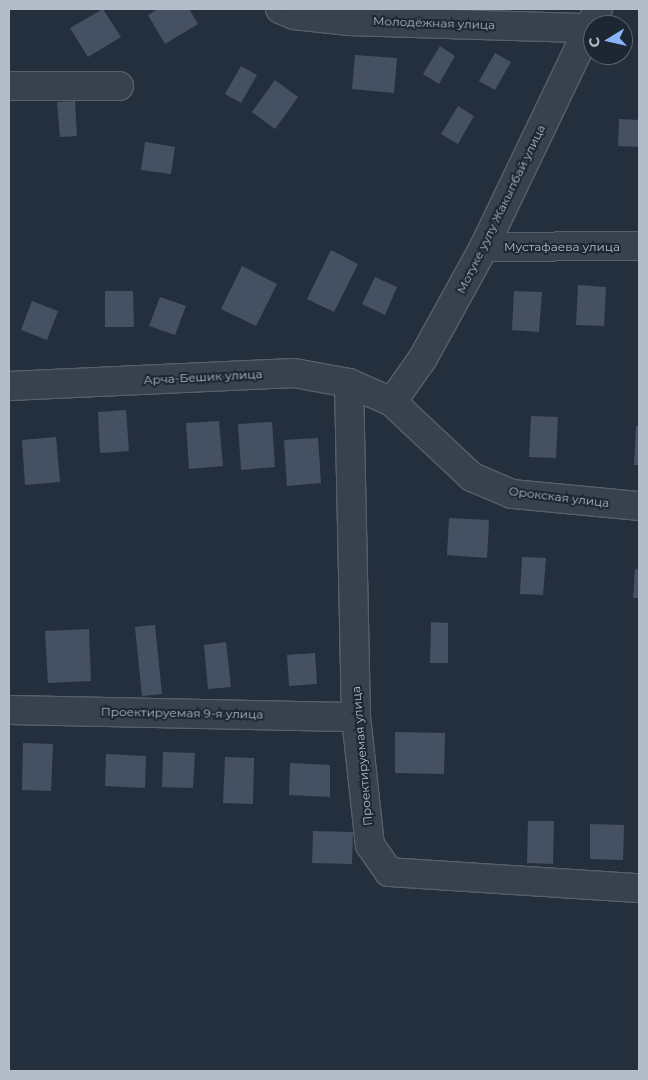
<!DOCTYPE html>
<html>
<head>
<meta charset="utf-8">
<style>
	body { margin:0 }
	#map { position:relative; width:648px; height:1080px; overflow:hidden; background:#242f3e; font-family:Montserrat,sans-serif }
	div>[style] { position:absolute }
	.building>* { inset:0; background:#455162 }
	.roads { filter:drop-shadow(1px 0 #565f6c) drop-shadow(-1px 0 #565f6c) drop-shadow(0 1px #565f6c) drop-shadow(0 -1px #565f6c) }
	.minor>* { height:28px; margin:-14px; padding:0 14px; transform-origin:14px; border-radius:14px; background:#38414e }
	span { translate:-50% -50%; white-space:nowrap; text-align:center; line-height:1.15; -webkit-text-stroke:4px #1d2633; paint-order:stroke }
	.street-label { font-size:12px; color:#b4bcc9 }
	.frame { position:absolute; inset:0; border:10px solid #b4bcc9; pointer-events:none }
	.north { position:absolute; left:583px; top:15px; width:50px; height:50px; box-sizing:border-box; background:#1d2633; border:1px solid #59626f; border-radius:50%; rotate:261deg; font-size:14px; font-weight:700; line-height:20px; text-align:center; color:#b4bcc9 }
	.north::after { content:''; display:block; margin:auto; width:18px; height:22px; background:#8ab4f8; clip-path:polygon(50% 0,100% 100%,50% 72%,0 100%) }
</style>
</head>
<body>
<div id="map">
	<div class="building">
		<i style="clip-path:polygon(103px 9px,121px 37px,88px 57px,70px 28px)"></i>
		<i style="clip-path:polygon(158px 9px,189px 9px,198px 24px,165px 44px,148px 15px)"></i>
		<i style="clip-path:polygon(440px 46px,455px 56px,439px 84px,423px 74px)"></i>
		<i style="clip-path:polygon(495px 53px,511px 62px,495px 90px,479px 81px)"></i>
		<i style="clip-path:polygon(355px 55px,397px 58px,394px 93px,352px 89px)"></i>
		<i style="clip-path:polygon(241px 66px,257px 75px,241px 103px,225px 94px)"></i>
		<i style="clip-path:polygon(275px 80px,298px 97px,275px 129px,252px 112px)"></i>
		<i style="clip-path:polygon(75px 101px,77px 136px,60px 137px,57px 102px)"></i>
		<i style="clip-path:polygon(458px 106px,474px 116px,458px 144px,441px 134px)"></i>
		<i style="clip-path:polygon(619px 119px,639px 120px,639px 147px,618px 146px)"></i>
		<i style="clip-path:polygon(145px 142px,175px 147px,171px 174px,141px 170px)"></i>
		<i style="clip-path:polygon(331px 250px,358px 264px,334px 312px,307px 299px)"></i>
		<i style="clip-path:polygon(242px 266px,277px 284px,256px 326px,221px 309px)"></i>
		<i style="clip-path:polygon(375px 277px,397px 287px,385px 315px,362px 304px)"></i>
		<i style="clip-path:polygon(578px 285px,606px 287px,604px 326px,576px 325px)"></i>
		<i style="clip-path:polygon(105px 291px,133px 291px,134px 327px,105px 327px)"></i>
		<i style="clip-path:polygon(514px 291px,542px 292px,539px 332px,512px 330px)"></i>
		<i style="clip-path:polygon(160px 297px,186px 306px,175px 335px,149px 326px)"></i>
		<i style="clip-path:polygon(32px 301px,58px 311px,47px 340px,21px 330px)"></i>
		<i style="clip-path:polygon(126px 410px,129px 451px,100px 453px,98px 412px)"></i>
		<i style="clip-path:polygon(531px 416px,558px 417px,556px 458px,529px 457px)"></i>
		<i style="clip-path:polygon(219px 421px,223px 466px,189px 469px,186px 423px)"></i>
		<i style="clip-path:polygon(272px 422px,275px 467px,241px 470px,238px 424px)"></i>
		<i style="clip-path:polygon(636px 426px,639px 426px,639px 465px,634px 465px)"></i>
		<i style="clip-path:polygon(56px 437px,60px 482px,25px 485px,22px 440px)"></i>
		<i style="clip-path:polygon(318px 438px,321px 483px,287px 486px,284px 440px)"></i>
		<i style="clip-path:polygon(449px 518px,489px 520px,487px 558px,447px 555px)"></i>
		<i style="clip-path:polygon(522px 557px,546px 558px,543px 595px,520px 594px)"></i>
		<i style="clip-path:polygon(635px 569px,639px 570px,639px 598px,633px 598px)"></i>
		<i style="clip-path:polygon(431px 622px,448px 623px,448px 663px,430px 663px)"></i>
		<i style="clip-path:polygon(155px 625px,162px 694px,142px 696px,135px 627px)"></i>
		<i style="clip-path:polygon(89px 629px,91px 681px,48px 683px,45px 631px)"></i>
		<i style="clip-path:polygon(226px 642px,231px 687px,208px 689px,204px 645px)"></i>
		<i style="clip-path:polygon(315px 653px,317px 684px,289px 686px,287px 655px)"></i>
		<i style="clip-path:polygon(395px 732px,445px 733px,444px 774px,395px 773px)"></i>
		<i style="clip-path:polygon(23px 743px,53px 744px,51px 791px,22px 790px)"></i>
		<i style="clip-path:polygon(163px 752px,195px 753px,193px 788px,162px 787px)"></i>
		<i style="clip-path:polygon(106px 754px,146px 756px,145px 788px,105px 786px)"></i>
		<i style="clip-path:polygon(225px 757px,254px 758px,253px 804px,223px 803px)"></i>
		<i style="clip-path:polygon(290px 763px,330px 765px,330px 797px,289px 795px)"></i>
		<i style="clip-path:polygon(528px 821px,554px 821px,553px 864px,527px 863px)"></i>
		<i style="clip-path:polygon(590px 824px,624px 825px,623px 860px,590px 859px)"></i>
		<i style="clip-path:polygon(313px 831px,353px 832px,352px 864px,312px 863px)"></i>
	</div>
	<div class="roads">
		<div class="minor">
			<i style="left:280px;top:9px;width:15px;rotate:23deg"></i>
			<i style="left:294px;top:15px;width:54px;rotate:6.3deg"></i>
			<i style="left:348px;top:21px;width:241px;rotate:1.7deg"></i>
			<i style="left:9px;top:86px;width:110px"></i>
			<i style="left:484px;top:247px;width:155px;rotate:-0.4deg"></i>
			<i style="left:349px;top:383px;width:334px;rotate:88.8deg"></i>
			<i style="left:356px;top:717px;width:129px;rotate:83.8deg"></i>
			<i style="left:370px;top:845px;width:33px;rotate:55deg"></i>
			<i style="left:389px;top:872px;width:251px;rotate:3.7deg"></i>
			<i style="left:9px;top:386px;width:285px;rotate:-2.6deg"></i>
			<i style="left:294px;top:373px;width:56px;rotate:10.3deg"></i>
			<i style="left:349px;top:383px;width:47px;rotate:23.8deg"></i>
			<i style="left:392px;top:402px;width:110px;rotate:43.2deg"></i>
			<i style="left:472px;top:477px;width:43px;rotate:23deg"></i>
			<i style="left:512px;top:494px;width:128px;rotate:5.4deg"></i>
			<i style="left:392px;top:402px;width:54px;rotate:-54.8deg"></i>
			<i style="left:423px;top:358px;width:127px;rotate:-61.2deg"></i>
			<i style="left:484px;top:247px;width:264px;rotate:-64.4deg"></i>
			<i style="left:9px;top:710px;width:347px;rotate:1.2deg"></i>
		</div>
	</div>
	<div class="street-label">
		<span style="left:434px;top:23px;rotate:2deg">Молодёжная улица</span>
		<span style="left:501px;top:209px;rotate:-64deg">Мотуке уулу Жакыпбай улица</span>
		<span style="left:562px;top:247px">Мустафаева улица</span>
		<span style="left:203px;top:377px;rotate:-3deg">Арча-Бешик улица</span>
		<span style="left:559px;top:497px;rotate:7deg">Орокская улица</span>
		<span style="left:182px;top:713px;rotate:1deg">Проектируемая 9-я улица</span>
		<span style="left:362px;top:756px;rotate:-95deg">Проектируемая улица</span>
	</div>
	<div class="frame"></div>
	<div class="north">С</div>
</div>
</body>
</html>
